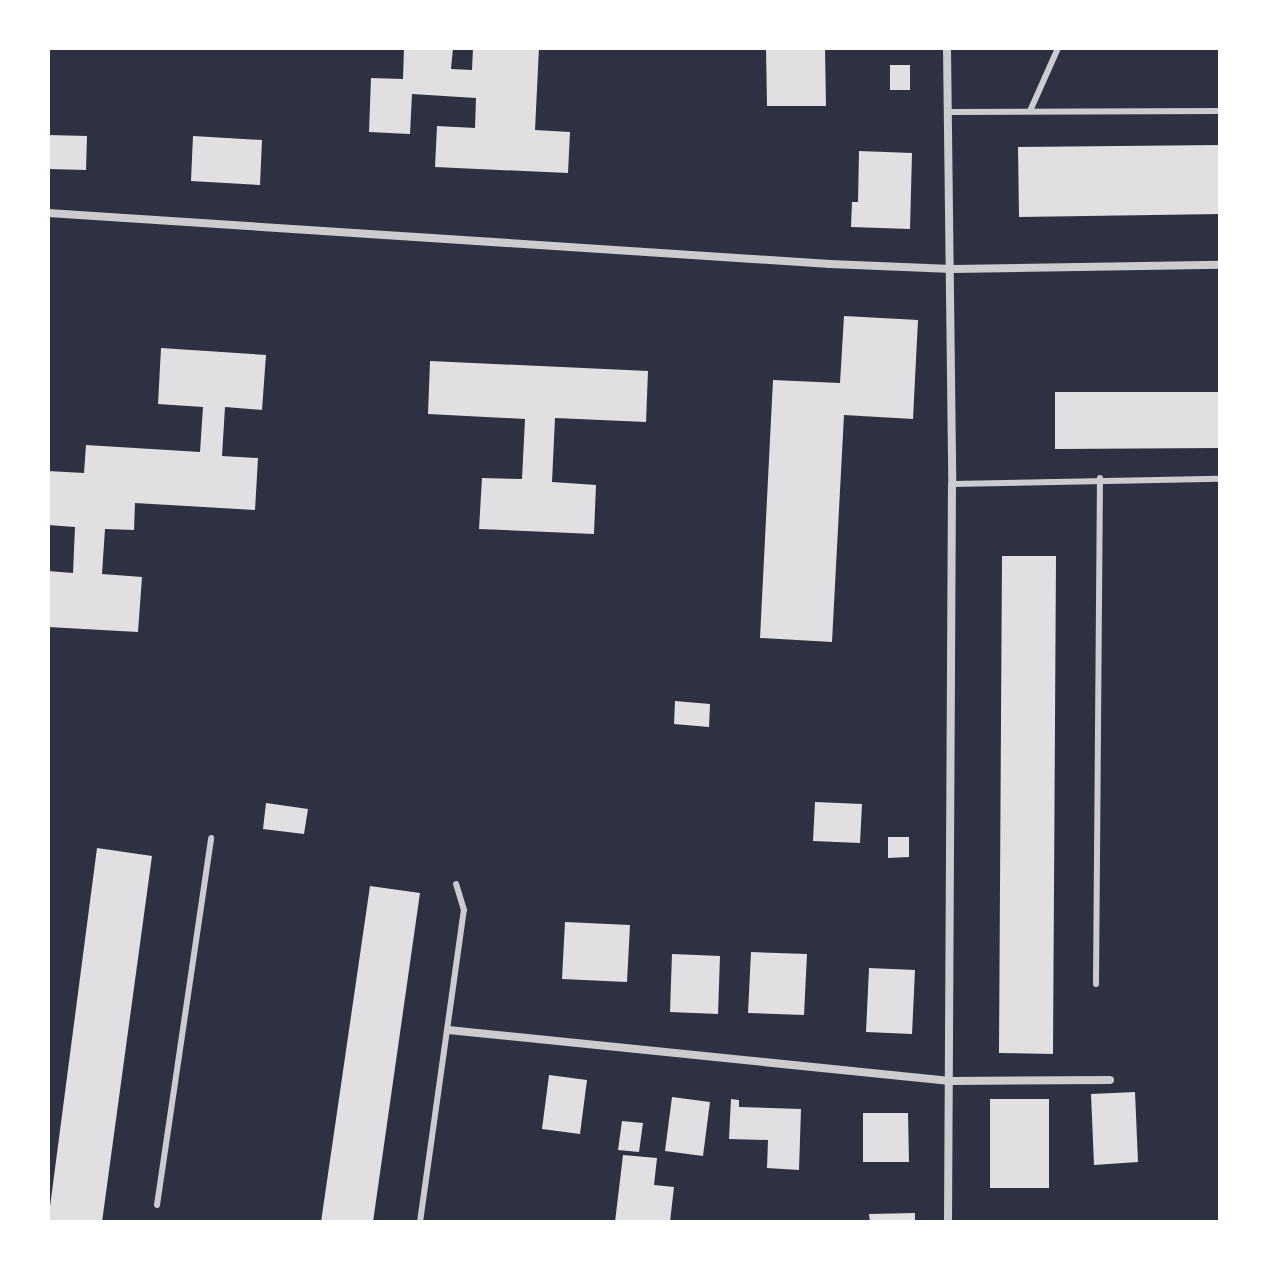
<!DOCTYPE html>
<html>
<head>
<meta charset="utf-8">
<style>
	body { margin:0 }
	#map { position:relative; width:1268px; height:1270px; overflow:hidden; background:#2d3142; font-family:Overpass,sans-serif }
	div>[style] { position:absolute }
	.building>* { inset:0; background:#e0e0e3 }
	.service>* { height:6px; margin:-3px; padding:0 3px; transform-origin:3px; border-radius:3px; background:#caccd0 }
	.minor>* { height:8px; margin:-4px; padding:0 4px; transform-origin:4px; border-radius:4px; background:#caccd0 }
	span { translate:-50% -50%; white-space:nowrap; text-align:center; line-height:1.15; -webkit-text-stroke:6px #fff; paint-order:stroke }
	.frame { position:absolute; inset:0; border:50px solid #fff; pointer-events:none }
</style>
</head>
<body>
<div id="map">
	<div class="building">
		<i style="clip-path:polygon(404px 48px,453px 48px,451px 69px,472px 70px,473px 48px,539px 48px,535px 130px,570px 132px,568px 173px,435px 167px,437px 126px,475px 128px,476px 98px,412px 94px,410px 134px,369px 132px,371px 78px,403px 79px)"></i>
		<i style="clip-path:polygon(766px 48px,825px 48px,826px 106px,767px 106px)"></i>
		<i style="clip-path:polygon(890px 65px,910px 65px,910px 90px,890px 90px)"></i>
		<i style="clip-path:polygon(48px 135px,87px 136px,86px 170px,48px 169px)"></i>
		<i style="clip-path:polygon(193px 136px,262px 140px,260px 185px,191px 181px)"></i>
		<i style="clip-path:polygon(1220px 145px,1220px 214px,1019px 217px,1018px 147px)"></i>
		<i style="clip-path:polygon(859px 151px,912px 153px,910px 229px,851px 227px,852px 202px,858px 202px)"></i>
		<i style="clip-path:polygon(844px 316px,918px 320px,913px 419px,844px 415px,832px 642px,760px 638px,773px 380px,840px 383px)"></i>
		<i style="clip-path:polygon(161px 348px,266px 355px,262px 410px,225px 407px,222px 456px,258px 458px,255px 510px,135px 503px,134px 530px,105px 529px,102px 574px,142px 577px,138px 632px,48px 627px,48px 571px,73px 573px,75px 527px,48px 525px,48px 471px,84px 473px,86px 445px,200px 452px,203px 407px,158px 404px)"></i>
		<i style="clip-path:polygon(430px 361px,648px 371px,646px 422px,555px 418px,552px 482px,596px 485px,594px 534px,479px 529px,482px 478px,522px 479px,525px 419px,428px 414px)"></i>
		<i style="clip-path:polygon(1055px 392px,1220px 392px,1220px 448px,1055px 449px)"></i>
		<i style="clip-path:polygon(1002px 556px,1056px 556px,1053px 1054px,999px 1053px)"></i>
		<i style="clip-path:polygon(675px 701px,710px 704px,709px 727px,674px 724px)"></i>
		<i style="clip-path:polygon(815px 802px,862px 804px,860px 843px,813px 841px)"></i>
		<i style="clip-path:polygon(266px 803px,308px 809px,304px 834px,263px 829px)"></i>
		<i style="clip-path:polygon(888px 837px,909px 837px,909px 857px,888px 858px)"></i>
		<i style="clip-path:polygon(97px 848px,152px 856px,102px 1222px,48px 1222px)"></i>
		<i style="clip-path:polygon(370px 886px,420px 893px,373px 1222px,321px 1222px)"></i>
		<i style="clip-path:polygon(565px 922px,630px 925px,627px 982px,562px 979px)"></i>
		<i style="clip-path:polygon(751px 952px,807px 954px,804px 1015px,748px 1013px)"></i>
		<i style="clip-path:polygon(672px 954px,720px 956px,718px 1014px,670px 1012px)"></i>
		<i style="clip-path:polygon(869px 968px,915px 970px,912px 1034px,866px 1032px)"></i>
		<i style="clip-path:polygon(549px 1075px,587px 1080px,580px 1134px,542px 1129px)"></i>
		<i style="clip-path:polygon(1135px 1092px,1138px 1162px,1094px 1165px,1091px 1094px)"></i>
		<i style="clip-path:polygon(672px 1097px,710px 1102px,703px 1156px,665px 1151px)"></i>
		<i style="clip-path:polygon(731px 1099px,739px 1100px,739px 1107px,801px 1109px,799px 1170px,767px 1168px,768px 1140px,729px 1139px)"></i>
		<i style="clip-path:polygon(990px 1099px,1049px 1099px,1049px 1188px,990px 1188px)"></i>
		<i style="clip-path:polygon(863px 1113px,908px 1113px,909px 1162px,863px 1162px)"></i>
		<i style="clip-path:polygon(622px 1121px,643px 1123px,639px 1152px,618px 1150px)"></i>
		<i style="clip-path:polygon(623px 1155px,657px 1158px,654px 1185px,674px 1187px,670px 1222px,615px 1222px)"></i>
		<i style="clip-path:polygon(915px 1213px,915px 1222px,870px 1222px,869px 1214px)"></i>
	</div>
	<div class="service">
		<i style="left:1030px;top:111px;width:69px;rotate:-66deg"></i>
		<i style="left:949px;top:112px;width:271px;rotate:-0.2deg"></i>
		<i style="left:952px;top:484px;width:268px;rotate:-1.1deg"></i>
		<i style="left:1096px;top:984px;width:506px;rotate:-89.55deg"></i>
		<i style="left:157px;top:1205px;width:371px;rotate:-81.6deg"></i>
		<i style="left:420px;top:1222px;width:315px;rotate:-82deg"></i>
		<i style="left:464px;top:910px;width:27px;rotate:-107deg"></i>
	</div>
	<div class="minor">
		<i style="left:947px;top:48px;width:436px;rotate:89.3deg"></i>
		<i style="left:952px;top:484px;width:738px;rotate:90.31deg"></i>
		<i style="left:48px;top:213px;width:784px;rotate:3.73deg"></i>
		<i style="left:830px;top:264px;width:122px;rotate:2.3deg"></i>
		<i style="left:952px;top:269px;width:268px;rotate:-0.9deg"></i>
		<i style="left:448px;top:1030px;width:505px;rotate:5.8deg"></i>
		<i style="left:950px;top:1081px;width:160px;rotate:-0.4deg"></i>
	</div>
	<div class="frame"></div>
</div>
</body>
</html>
